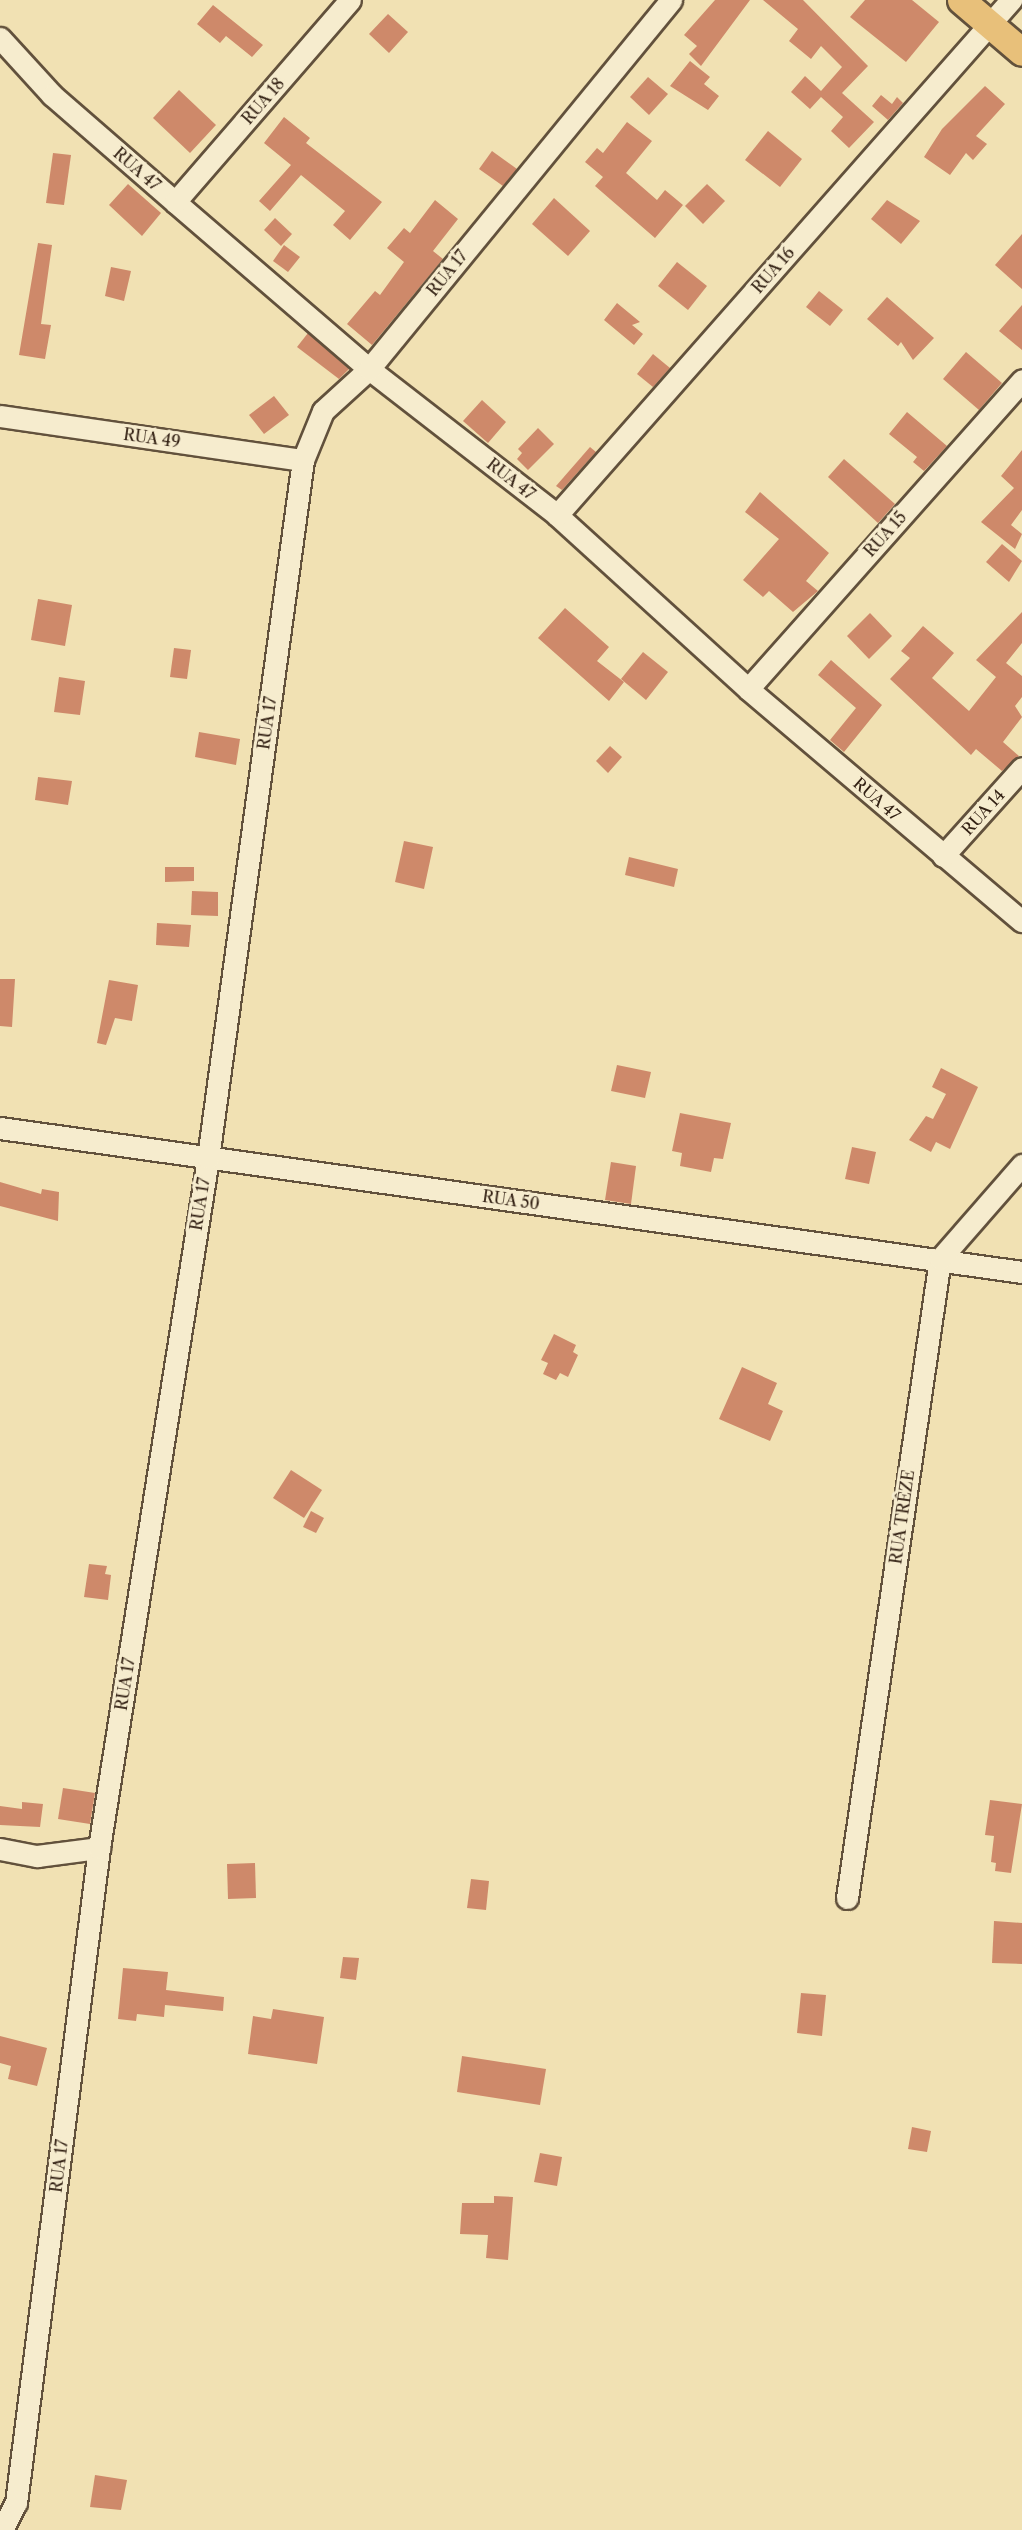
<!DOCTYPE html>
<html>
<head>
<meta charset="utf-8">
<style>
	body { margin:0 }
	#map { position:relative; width:1022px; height:2530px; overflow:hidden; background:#f1e1b3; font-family:"Libre Caslon Text",serif }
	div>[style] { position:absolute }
	.building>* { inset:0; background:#ce896a }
	.roads { filter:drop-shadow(2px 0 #62513c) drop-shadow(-2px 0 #62513c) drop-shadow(0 2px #62513c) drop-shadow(0 -2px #62513c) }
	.minor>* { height:21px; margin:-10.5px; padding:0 10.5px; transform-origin:10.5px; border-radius:10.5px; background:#f6ecce }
	.major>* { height:27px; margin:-13.5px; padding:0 13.5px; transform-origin:13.5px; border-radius:13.5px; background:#e8c07a }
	span { translate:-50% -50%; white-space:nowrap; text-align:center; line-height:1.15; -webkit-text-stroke:6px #f6ecce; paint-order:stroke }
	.street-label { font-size:16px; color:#332114 }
</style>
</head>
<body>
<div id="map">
	<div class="building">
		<i style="clip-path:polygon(715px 0,750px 0,701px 66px,689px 54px,697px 46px,684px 35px)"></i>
		<i style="clip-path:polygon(763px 0,803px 0,868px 66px,842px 93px,874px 122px,849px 148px,831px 131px,843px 117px,821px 97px,810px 109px,791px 92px,805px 76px,821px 91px,842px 67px,821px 46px,811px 59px,789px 41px,798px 29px)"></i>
		<i style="clip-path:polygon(865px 0,912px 0,939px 22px,906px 62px,850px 17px)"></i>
		<i style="clip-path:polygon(213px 5px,263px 45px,252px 57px,226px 36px,220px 43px,197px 24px)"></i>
		<i style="clip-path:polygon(388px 14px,408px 32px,389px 53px,369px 34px)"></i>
		<i style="clip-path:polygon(690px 61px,710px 77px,704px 84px,719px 96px,708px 110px,670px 86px)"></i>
		<i style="clip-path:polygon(648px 77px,668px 94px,649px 115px,630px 97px)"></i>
		<i style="clip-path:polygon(985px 86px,1005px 104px,976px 136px,987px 144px,973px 160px,966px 153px,950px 175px,924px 157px,942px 129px)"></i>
		<i style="clip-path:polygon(179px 90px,216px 125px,190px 153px,153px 118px)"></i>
		<i style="clip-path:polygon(881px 95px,892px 104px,897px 97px,903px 103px,888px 120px,872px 106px)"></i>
		<i style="clip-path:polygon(284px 117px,310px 138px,306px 143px,382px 202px,350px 240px,333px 225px,345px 211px,301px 175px,270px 211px,259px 201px,291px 165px,264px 143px)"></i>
		<i style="clip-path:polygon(627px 122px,652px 141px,626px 173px,657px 200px,665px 190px,683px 205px,655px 238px,595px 186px,603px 177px,585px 162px,597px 148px,603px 153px)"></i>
		<i style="clip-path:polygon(768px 131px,802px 159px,780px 187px,745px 160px)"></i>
		<i style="clip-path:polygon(492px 151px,517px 169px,503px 186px,479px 169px)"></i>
		<i style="clip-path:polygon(53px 153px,71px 155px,64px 205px,46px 203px)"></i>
		<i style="clip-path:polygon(128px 184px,161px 213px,142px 236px,109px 205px)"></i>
		<i style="clip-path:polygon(707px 184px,725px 201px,703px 224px,685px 206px)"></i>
		<i style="clip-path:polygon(554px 198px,590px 231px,568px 256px,532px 224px)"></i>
		<i style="clip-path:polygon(435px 200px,458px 219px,433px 251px,443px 259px,372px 345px,347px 324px,375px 291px,380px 295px,404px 262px,387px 248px,404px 228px,410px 233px)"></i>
		<i style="clip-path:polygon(887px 200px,920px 221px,901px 244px,871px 219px)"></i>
		<i style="clip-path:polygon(275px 218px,292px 234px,281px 246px,264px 230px)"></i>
		<i style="clip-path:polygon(1022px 234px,1022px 289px,995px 265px)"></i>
		<i style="clip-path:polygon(38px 243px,52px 245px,41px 324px,51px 325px,45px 359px,19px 355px)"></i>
		<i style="clip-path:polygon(284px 245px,300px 257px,288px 272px,273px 261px)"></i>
		<i style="clip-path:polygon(677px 262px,707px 286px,688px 310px,658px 286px)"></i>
		<i style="clip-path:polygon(111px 267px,131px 271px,124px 301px,105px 296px)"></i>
		<i style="clip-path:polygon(819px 291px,843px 310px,830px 326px,806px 307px)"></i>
		<i style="clip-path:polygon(887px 297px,934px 338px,913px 360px,901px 342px,898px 346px,867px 319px)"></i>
		<i style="clip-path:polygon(617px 303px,640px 322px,632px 325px,643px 334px,634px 345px,604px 320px)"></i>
		<i style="clip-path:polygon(1022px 305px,1022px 350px,999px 331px)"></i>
		<i style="clip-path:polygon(308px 333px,349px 369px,339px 379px,297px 347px)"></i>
		<i style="clip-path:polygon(966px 352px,1002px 383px,979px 410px,943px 379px)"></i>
		<i style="clip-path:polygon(653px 354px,670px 368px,653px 387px,637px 374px)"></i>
		<i style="clip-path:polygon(274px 396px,289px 415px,264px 434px,249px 415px)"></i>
		<i style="clip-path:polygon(482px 400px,506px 422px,488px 443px,463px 421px)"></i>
		<i style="clip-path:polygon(907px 412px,947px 446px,924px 471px,913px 462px,917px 457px,889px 434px)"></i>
		<i style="clip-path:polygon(538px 428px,554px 444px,528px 470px,517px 459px,522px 453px,518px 449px)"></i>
		<i style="clip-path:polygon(590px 447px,596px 452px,562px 490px,556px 486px)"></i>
		<i style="clip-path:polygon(1022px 450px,1022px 510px,1011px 525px,1022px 534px,1015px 549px,981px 522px,1014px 488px,1001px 476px)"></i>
		<i style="clip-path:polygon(844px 459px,895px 504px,878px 523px,828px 477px)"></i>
		<i style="clip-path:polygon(760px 492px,829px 553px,806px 581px,818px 591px,793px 612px,769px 591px,763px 597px,743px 580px,779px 539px,745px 512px)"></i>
		<i style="clip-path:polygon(1002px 544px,1022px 561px,1009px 582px,986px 562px)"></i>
		<i style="clip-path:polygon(38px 599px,72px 605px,65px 646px,31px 640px)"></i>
		<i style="clip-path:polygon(565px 608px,609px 647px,597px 661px,624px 682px,609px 701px,538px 638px)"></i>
		<i style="clip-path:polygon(1022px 612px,1022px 643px,1006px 663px,1022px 676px,1022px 697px,1015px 706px,1022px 717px,1003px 742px,1019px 756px,1002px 771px,976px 749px,971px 755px,890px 679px,910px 658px,901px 651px,923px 626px,954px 653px,932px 678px,969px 711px,996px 677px,976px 660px)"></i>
		<i style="clip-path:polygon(870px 613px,892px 636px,869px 659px,847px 636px)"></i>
		<i style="clip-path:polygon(174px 648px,191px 650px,187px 679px,170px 677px)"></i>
		<i style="clip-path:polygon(643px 652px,668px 672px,646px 700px,621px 679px)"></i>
		<i style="clip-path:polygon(831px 660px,882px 705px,844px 752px,830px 740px,856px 708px,818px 675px)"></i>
		<i style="clip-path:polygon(59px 677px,85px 681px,80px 715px,54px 712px)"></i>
		<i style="clip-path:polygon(199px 732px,240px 739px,236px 765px,195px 757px)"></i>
		<i style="clip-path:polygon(610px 746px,622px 757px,608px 773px,596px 761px)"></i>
		<i style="clip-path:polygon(38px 777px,72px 781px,68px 805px,35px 800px)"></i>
		<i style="clip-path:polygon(404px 841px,433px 847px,424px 889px,395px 882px)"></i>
		<i style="clip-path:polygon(629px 857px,678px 869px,674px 887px,625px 875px)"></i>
		<i style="clip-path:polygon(165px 867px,194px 867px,194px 881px,165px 882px)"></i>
		<i style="clip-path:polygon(192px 891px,218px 892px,218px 916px,191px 915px)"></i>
		<i style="clip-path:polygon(157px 923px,191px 925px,189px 947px,156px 945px)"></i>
		<i style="clip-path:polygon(0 979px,15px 979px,12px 1027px,0 1026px)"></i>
		<i style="clip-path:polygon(109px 980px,138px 985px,132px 1021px,115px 1018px,106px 1045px,97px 1043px)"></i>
		<i style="clip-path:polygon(617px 1065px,651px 1072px,645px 1098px,611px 1091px)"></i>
		<i style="clip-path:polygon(941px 1068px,978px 1087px,950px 1149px,936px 1142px,931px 1152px,909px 1140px,926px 1116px,933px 1119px,946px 1094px,932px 1087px)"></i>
		<i style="clip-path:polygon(680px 1113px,731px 1123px,723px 1159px,714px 1158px,711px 1172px,680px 1166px,682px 1153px,672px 1151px)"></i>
		<i style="clip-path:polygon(852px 1147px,876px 1152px,869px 1184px,845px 1179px)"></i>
		<i style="clip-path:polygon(611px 1162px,636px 1166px,631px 1204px,605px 1200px)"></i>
		<i style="clip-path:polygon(0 1182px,41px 1194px,42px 1189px,59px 1192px,58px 1221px,0 1206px)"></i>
		<i style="clip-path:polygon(554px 1334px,576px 1345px,573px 1352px,578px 1355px,568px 1377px,560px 1373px,556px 1380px,543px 1374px,548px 1363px,541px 1360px)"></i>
		<i style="clip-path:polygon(742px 1367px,777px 1383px,768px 1404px,783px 1411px,770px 1441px,719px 1419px)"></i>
		<i style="clip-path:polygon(291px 1470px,322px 1490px,304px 1518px,273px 1498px)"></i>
		<i style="clip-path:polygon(311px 1511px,324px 1518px,316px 1533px,303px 1527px)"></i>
		<i style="clip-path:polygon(89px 1564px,107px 1566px,105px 1574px,111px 1575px,108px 1600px,84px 1597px)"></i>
		<i style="clip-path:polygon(63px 1788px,95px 1793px,90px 1824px,58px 1819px)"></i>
		<i style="clip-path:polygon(990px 1800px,1022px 1804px,1011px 1873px,995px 1871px,996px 1863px,991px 1862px,994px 1836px,985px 1835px)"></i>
		<i style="clip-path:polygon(22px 1802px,43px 1804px,40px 1827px,0 1825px,0 1806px,22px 1809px)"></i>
		<i style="clip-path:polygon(255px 1863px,256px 1898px,228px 1899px,227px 1864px)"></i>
		<i style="clip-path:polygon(471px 1879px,489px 1881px,486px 1910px,467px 1908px)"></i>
		<i style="clip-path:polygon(994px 1921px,1022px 1923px,1022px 1964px,992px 1963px)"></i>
		<i style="clip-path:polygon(343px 1957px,359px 1958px,356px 1980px,340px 1978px)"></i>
		<i style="clip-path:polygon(123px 1968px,168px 1972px,166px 1990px,224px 1997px,223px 2011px,165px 2005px,164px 2017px,137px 2014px,136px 2021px,118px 2019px)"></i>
		<i style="clip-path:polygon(801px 1993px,826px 1995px,822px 2036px,797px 2033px)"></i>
		<i style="clip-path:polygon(273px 2009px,324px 2017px,317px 2064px,248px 2054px,253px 2016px,271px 2019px)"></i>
		<i style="clip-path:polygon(0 2036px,47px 2048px,37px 2086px,8px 2079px,11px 2066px,0 2063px)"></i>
		<i style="clip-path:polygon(462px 2056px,546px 2069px,540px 2105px,457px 2092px)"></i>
		<i style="clip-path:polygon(912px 2127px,931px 2131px,927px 2152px,908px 2149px)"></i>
		<i style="clip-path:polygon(540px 2153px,562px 2157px,557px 2186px,534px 2182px)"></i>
		<i style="clip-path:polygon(494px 2196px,513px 2197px,508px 2260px,486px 2258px,488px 2235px,460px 2234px,462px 2203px,494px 2203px)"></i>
		<i style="clip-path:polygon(95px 2475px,127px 2480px,121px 2510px,90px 2507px)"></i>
	</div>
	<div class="roads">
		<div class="minor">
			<i style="left:0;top:38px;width:77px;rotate:47.6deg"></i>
			<i style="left:52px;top:95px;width:163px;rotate:41deg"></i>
			<i style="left:175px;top:202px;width:256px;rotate:40.7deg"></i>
			<i style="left:369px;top:369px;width:238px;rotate:37.8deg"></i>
			<i style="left:557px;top:515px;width:258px;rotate:42.3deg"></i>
			<i style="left:748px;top:689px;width:359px;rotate:40.3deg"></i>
			<i style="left:175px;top:202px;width:267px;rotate:-49.1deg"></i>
			<i style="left:0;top:416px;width:306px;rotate:8.3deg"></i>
			<i style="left:557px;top:515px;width:687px;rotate:-48.6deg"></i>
			<i style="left:748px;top:689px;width:413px;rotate:-48.4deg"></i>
			<i style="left:943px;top:856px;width:118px;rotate:-48.1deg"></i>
			<i style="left:0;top:1128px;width:1032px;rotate:8.02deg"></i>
			<i style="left:0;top:1849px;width:38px;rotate:11deg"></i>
			<i style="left:37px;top:1856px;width:63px;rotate:-7.4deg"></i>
			<i style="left:847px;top:1898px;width:646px;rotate:-81.72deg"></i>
			<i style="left:940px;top:1259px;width:125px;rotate:-48.9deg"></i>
			<i style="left:2px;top:2530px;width:30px;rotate:-63deg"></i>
			<i style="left:16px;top:2503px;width:660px;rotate:-82.78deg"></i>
			<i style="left:99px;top:1848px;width:699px;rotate:-81.02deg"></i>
			<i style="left:208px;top:1158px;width:704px;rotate:-82.25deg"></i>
			<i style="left:303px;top:460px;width:53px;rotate:-67.8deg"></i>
			<i style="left:323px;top:411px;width:62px;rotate:-42.4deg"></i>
			<i style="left:369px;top:369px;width:477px;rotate:-50.7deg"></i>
		</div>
		<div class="major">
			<i style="left:961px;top:0;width:80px;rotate:40.4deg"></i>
		</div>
	</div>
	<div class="street-label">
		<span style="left:263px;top:101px;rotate:-49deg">RUA 18</span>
		<span style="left:137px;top:169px;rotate:41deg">RUA 47</span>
		<span style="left:773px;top:270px;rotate:-49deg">RUA 16</span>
		<span style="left:447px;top:273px;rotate:-51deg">RUA 17</span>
		<span style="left:152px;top:438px;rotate:8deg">RUA 49</span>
		<span style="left:511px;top:479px;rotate:38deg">RUA 47</span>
		<span style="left:885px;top:534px;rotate:-48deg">RUA 15</span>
		<span style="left:267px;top:723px;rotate:-82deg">RUA 17</span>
		<span style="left:877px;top:799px;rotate:41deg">RUA 47</span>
		<span style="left:983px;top:812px;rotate:-48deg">RUA 14</span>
		<span style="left:511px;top:1200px;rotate:8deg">RUA 50</span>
		<span style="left:200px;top:1204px;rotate:-81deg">RUA 17</span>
		<span style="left:902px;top:1517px;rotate:-82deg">RUA TRÊZE</span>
		<span style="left:125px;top:1684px;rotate:-81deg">RUA 17</span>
		<span style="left:59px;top:2166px;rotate:-83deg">RUA 17</span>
	</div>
</div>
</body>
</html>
